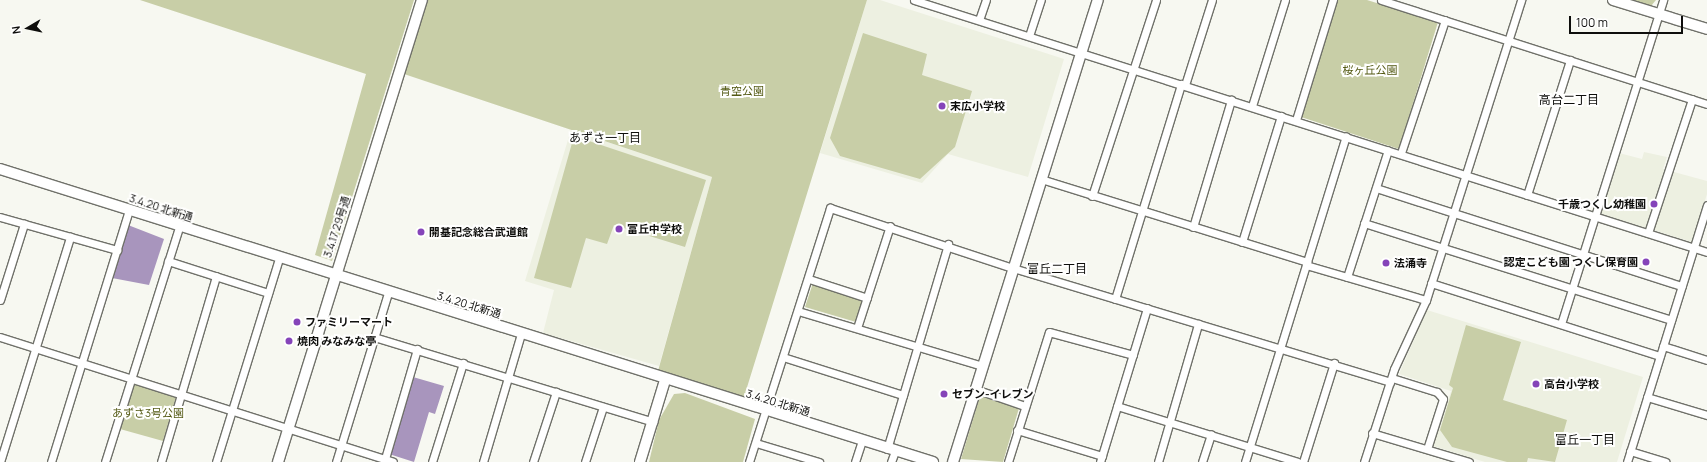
<!DOCTYPE html>
<html>
<head>
<meta charset="utf-8">
<style>
	body { margin:0 }
	#map { position:relative; width:1707px; height:462px; overflow:hidden; background:#f7f8f1; font-family:Manrope,"Noto Sans JP",sans-serif }
	div>[style] { position:absolute }
	.built>* { inset:0; background:#edf0e1 }
	.green>* { inset:0; background:#c8cea7 }
	.water>* { inset:0; background:#a895bd }
	.roads { filter:drop-shadow(1px 0 #70716a) drop-shadow(-1px 0 #70716a) drop-shadow(0 1px #70716a) drop-shadow(0 -1px #70716a) }
	.street>* { height:7px; margin:-3.5px; padding:0 3.5px; transform-origin:3.5px; border-radius:3.5px; background:#fff }
	.secondary>* { height:10px; margin:-5px; padding:0 5px; transform-origin:5px; border-radius:5px; background:#fff }
	.dots>* { width:11px; height:11px; translate:-50% -50%; box-sizing:border-box; border:2px solid #fffffe; border-radius:50% }
	span { translate:-50% -50%; white-space:nowrap; text-align:center; line-height:1.15; -webkit-text-stroke:4px #fffffe; paint-order:stroke }
	.park-label { font-size:11px; color:#545a14 }
	.poi-label { font-size:11px; color:#0e0e0c; font-weight:700 }
	.left { translate:0 -50%; text-align:left }
	.right { translate:-100% -50%; text-align:right }
	.street-label { font-size:11px; color:#0e0e0c }
	.neighbourhood-label { font-size:12px; color:#0e0e0c }
	.north { position:absolute; left:8px; top:8px; width:40px; height:40px; -webkit-text-stroke:3px #fffffe; paint-order:stroke; rotate:261deg; font-size:11px; font-weight:700; line-height:16px; text-align:center; color:#0e0e0c }
	.north::after { content:''; display:block; margin:auto; width:14px; height:18px; background:#0e0e0c; clip-path:polygon(50% 0,100% 100%,50% 72%,0 100%) }
	.scale { position:absolute; left:1569px; top:16px; width:114px; height:18px; box-sizing:border-box; border:2px solid #0e0e0c; border-top:0; padding-left:5px; font-size:12px; line-height:14px; white-space:nowrap; color:#0e0e0c; -webkit-text-stroke:3px #fffffe; paint-order:stroke }
</style>
</head>
<body>
<div id="map">
	<div class="built">
		<i style="clip-path:polygon(867px 0,880px 0,1064px 59px,1028px 177px,948px 154px,922px 183px,820px 153px)"></i>
		<i style="clip-path:polygon(571px 130px,712px 177px,659px 366px,543px 333px,554px 290px,525px 281px)"></i>
		<i style="clip-path:polygon(1644px 152px,1667px 157px,1663px 169px,1707px 181px,1707px 194px,1692px 242px,1601px 214px,1619px 153px,1642px 159px)"></i>
		<i style="clip-path:polygon(1427px 310px,1643px 377px,1617px 462px,1485px 462px,1433px 446px,1451px 391px,1399px 374px)"></i>
	</div>
	<div class="green">
		<i style="clip-path:polygon(140px 0,414px 0,332px 261px,315px 255px,366px 74px)"></i>
		<i style="clip-path:polygon(428px 0,867px 0,744px 397px,658px 371px,712px 177px,404px 74px)"></i>
		<i style="clip-path:polygon(1338px 0,1367px 0,1438px 22px,1399px 149px,1301px 117px)"></i>
		<i style="clip-path:polygon(1633px 0,1656px 0,1651px 6px)"></i>
		<i style="clip-path:polygon(863px 33px,927px 54px,922px 75px,972px 91px,955px 147px,920px 179px,840px 156px,830px 138px)"></i>
		<i style="clip-path:polygon(574px 136px,706px 180px,685px 247px,614px 225px,607px 244px,586px 238px,571px 288px,534px 278px)"></i>
		<i style="clip-path:polygon(813px 283px,863px 299px,856px 322px,805px 307px)"></i>
		<i style="clip-path:polygon(1466px 325px,1521px 342px,1503px 400px,1567px 420px,1555px 462px,1528px 458px,1527px 462px,1507px 462px,1452px 447px,1440px 430px,1453px 388px,1449px 385px)"></i>
		<i style="clip-path:polygon(134px 383px,176px 397px,163px 441px,120px 429px)"></i>
		<i style="clip-path:polygon(685px 393px,755px 419px,743px 462px,649px 462px,659px 420px,674px 394px)"></i>
		<i style="clip-path:polygon(980px 396px,1019px 408px,1003px 462px,961px 459px)"></i>
	</div>
	<div class="water">
		<i style="clip-path:polygon(128px 225px,164px 239px,149px 285px,112px 278px)"></i>
		<i style="clip-path:polygon(413px 377px,444px 386px,435px 414px,429px 412px,414px 462px,389px 454px)"></i>
	</div>
	<div class="roads">
		<div class="street">
			<i style="left:914px;top:0;width:832px;rotate:17.63deg"></i>
			<i style="left:1381px;top:0;width:342px;rotate:17.7deg"></i>
			<i style="left:979px;top:20px;width:21px;rotate:-71deg"></i>
			<i style="left:1029px;top:36px;width:38px;rotate:-72deg"></i>
			<i style="left:1185px;top:85px;width:89px;rotate:-72.4deg"></i>
			<i style="left:1252px;top:106px;width:111px;rotate:-72.7deg"></i>
			<i style="left:1296px;top:120px;width:126px;rotate:-72.9deg"></i>
			<i style="left:1401px;top:153px;width:140px;rotate:-71.7deg"></i>
			<i style="left:1041px;top:179px;width:279px;rotate:17.3deg"></i>
			<i style="left:1376px;top:188px;width:321px;rotate:17.8deg"></i>
			<i style="left:1527px;top:195px;width:142px;rotate:-72.3deg"></i>
			<i style="left:1092px;top:196px;width:206px;rotate:-71.9deg"></i>
			<i style="left:0;top:217px;width:122px;rotate:15.8deg"></i>
			<i style="left:1364px;top:223px;width:322px;rotate:17.5deg"></i>
			<i style="left:1193px;top:227px;width:133px;rotate:-73.3deg"></i>
			<i style="left:1648px;top:233px;width:141px;rotate:-71.8deg"></i>
			<i style="left:1242px;top:242px;width:132px;rotate:-72.8deg"></i>
			<i style="left:168px;top:261px;width:105px;rotate:17.7deg"></i>
			<i style="left:1306px;top:265px;width:125px;rotate:16.3deg"></i>
			<i style="left:1347px;top:277px;width:133px;rotate:-72.1deg"></i>
			<i style="left:809px;top:279px;width:61px;rotate:18.1deg"></i>
			<i style="left:1431px;top:283px;width:240px;rotate:17.7deg"></i>
			<i style="left:1115px;top:299px;width:225px;rotate:-72.9deg"></i>
			<i style="left:0;top:300px;width:80px;rotate:-72.5deg"></i>
			<i style="left:798px;top:311px;width:193px;rotate:16.6deg"></i>
			<i style="left:1561px;top:324px;width:340px;rotate:-72.5deg"></i>
			<i style="left:857px;top:328px;width:107px;rotate:-72.1deg"></i>
			<i style="left:0;top:337px;width:412px;rotate:17.6deg"></i>
			<i style="left:374px;top:337px;width:292px;rotate:16.9deg"></i>
			<i style="left:1663px;top:346px;width:46px;rotate:17.7deg"></i>
			<i style="left:783px;top:357px;width:126px;rotate:17.6deg"></i>
			<i style="left:1392px;top:378px;width:47px;rotate:17.3deg"></i>
			<i style="left:1437px;top:392px;width:9px;rotate:49deg"></i>
			<i style="left:1443px;top:399px;width:52px;rotate:107.7deg"></i>
			<i style="left:975px;top:389px;width:53px;rotate:18.8deg"></i>
			<i style="left:1647px;top:397px;width:63px;rotate:16.7deg"></i>
			<i style="left:1117px;top:406px;width:189px;rotate:17.2deg"></i>
			<i style="left:1017px;top:430px;width:89px;rotate:17deg"></i>
			<i style="left:1372px;top:433px;width:101px;rotate:16.6deg"></i>
			<i style="left:756px;top:443px;width:66px;rotate:16.8deg"></i>
			<i style="left:887px;top:449px;width:214px;rotate:-73.4deg"></i>
			<i style="left:1630px;top:451px;width:37px;rotate:17deg"></i>
			<i style="left:0;top:462px;width:236px;rotate:-72.7deg"></i>
			<i style="left:51px;top:462px;width:264px;rotate:-72.8deg"></i>
			<i style="left:105px;top:462px;width:246px;rotate:-72.5deg"></i>
			<i style="left:161px;top:462px;width:194px;rotate:-73.5deg"></i>
			<i style="left:216px;top:462px;width:214px;rotate:-72.8deg"></i>
			<i style="left:336px;top:462px;width:177px;rotate:-72.9deg"></i>
			<i style="left:384px;top:462px;width:118px;rotate:-73.7deg"></i>
			<i style="left:432px;top:462px;width:104px;rotate:-72.6deg"></i>
			<i style="left:483px;top:462px;width:134px;rotate:-73.5deg"></i>
			<i style="left:533px;top:462px;width:74px;rotate:-71.8deg"></i>
			<i style="left:585px;top:462px;width:58px;rotate:-71.9deg"></i>
			<i style="left:749px;top:462px;width:267px;rotate:-72.3deg"></i>
			<i style="left:830px;top:208px;width:193px;rotate:18.2deg"></i>
			<i style="left:1013px;top:268px;width:394px;rotate:16.8deg"></i>
			<i style="left:855px;top:462px;width:22px;rotate:-72deg"></i>
			<i style="left:891px;top:462px;width:12px;rotate:-70deg"></i>
			<i style="left:1008px;top:462px;width:136px;rotate:-72.5deg"></i>
			<i style="left:1049px;top:332px;width:87px;rotate:15.3deg"></i>
			<i style="left:1100px;top:462px;width:161px;rotate:-73deg"></i>
			<i style="left:1158px;top:462px;width:144px;rotate:-73.8deg"></i>
			<i style="left:1202px;top:462px;width:29px;rotate:-72deg"></i>
			<i style="left:1245px;top:462px;width:341px;rotate:-72.8deg"></i>
			<i style="left:1303px;top:462px;width:104px;rotate:-72.6deg"></i>
			<i style="left:1364px;top:462px;width:98px;rotate:-72.1deg"></i>
			<i style="left:1394px;top:369px;width:76px;rotate:-65.1deg"></i>
			<i style="left:1426px;top:300px;width:315px;rotate:-72.4deg"></i>
			<i style="left:1627px;top:462px;width:269px;rotate:-72.7deg"></i>
		</div>
		<div class="secondary">
			<i style="left:1613px;top:0;width:98px;rotate:17.1deg"></i>
			<i style="left:0;top:169px;width:978px;rotate:17.43deg"></i>
			<i style="left:278px;top:462px;width:484px;rotate:-72.7deg"></i>
			<i style="left:640px;top:462px;width:86px;rotate:-73deg"></i>
			<i style="left:953px;top:462px;width:484px;rotate:-72.6deg"></i>
		</div>
	</div>
	<div class="dots">
		<i style="left:942px;top:106px;background:#8544b9"></i>
		<i style="left:1654px;top:204px;background:#8544b9"></i>
		<i style="left:619px;top:229px;background:#8544b9"></i>
		<i style="left:421px;top:232px;background:#8544b9"></i>
		<i style="left:1646px;top:262px;background:#8544b9"></i>
		<i style="left:1386px;top:263px;background:#8544b9"></i>
		<i style="left:297px;top:322px;background:#8544b9"></i>
		<i style="left:289px;top:341px;background:#8544b9"></i>
		<i style="left:1536px;top:384px;background:#8544b9"></i>
		<i style="left:944px;top:394px;background:#8544b9"></i>
	</div>
	<div class="park-label">
		<span style="left:1370px;top:70px">桜ヶ丘公園</span>
		<span style="left:742px;top:91px">青空公園</span>
		<span style="left:148px;top:413px">あずさ3号公園</span>
	</div>
	<div class="poi-label">
		<span class="left" style="left:950px;top:106px">末広小学校</span>
		<span class="right" style="left:1646px;top:204px">千歳つくし幼稚園</span>
		<span class="left" style="left:627px;top:229px">富丘中学校</span>
		<span class="left" style="left:429px;top:232px">開基記念総合武道館</span>
		<span class="right" style="left:1638px;top:262px">認定こども園 つくし保育園</span>
		<span class="left" style="left:1394px;top:263px">法涌寺</span>
		<span class="left" style="left:305px;top:322px">ファミリーマート</span>
		<span class="left" style="left:297px;top:341px">焼肉 みなみな亭</span>
		<span class="left" style="left:1544px;top:384px">高台小学校</span>
		<span class="left" style="left:952px;top:394px">セブン-イレブン</span>
	</div>
	<div class="street-label">
		<span style="left:161px;top:208px;rotate:18deg">3.4.20 北新通</span>
		<span style="left:337px;top:227px;rotate:-72deg">3.4.17 29号通</span>
		<span style="left:469px;top:305px;rotate:17deg">3.4.20 北新通</span>
		<span style="left:778px;top:403px;rotate:17deg">3.4.20 北新通</span>
	</div>
	<div class="neighbourhood-label">
		<span style="left:1569px;top:100px">高台二丁目</span>
		<span style="left:605px;top:138px">あずさ一丁目</span>
		<span style="left:1057px;top:269px">富丘二丁目</span>
		<span style="left:1585px;top:440px">富丘一丁目</span>
	</div>
	<div class="north">N</div>
	<div class="scale">100 m</div>
</div>
</body>
</html>
